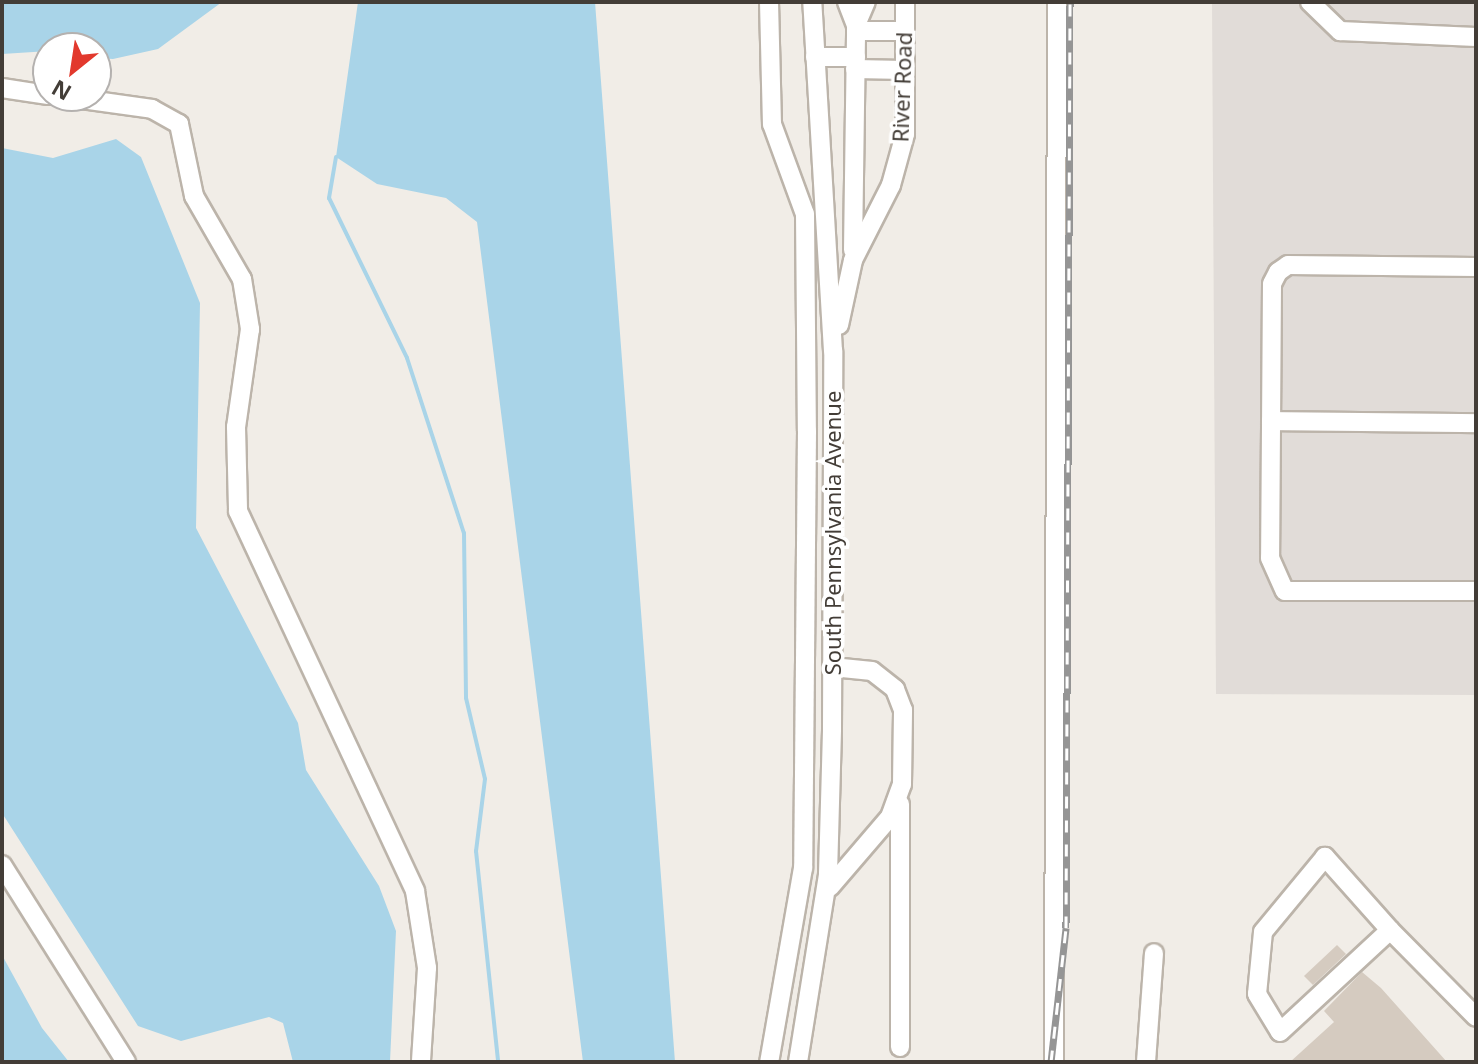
<!DOCTYPE html>
<html>
<head>
<meta charset="utf-8">
<style>
	body { margin:0 }
	#map { position:relative; width:1478px; height:1064px; overflow:hidden; background:#f1ede7; font-family:"Noto Sans",sans-serif }
	div>[style] { position:absolute }
	.industrial>* { inset:0; background:#e1dcd8 }
	.water>* { inset:0; background:#a9d4e8 }
	.stream>* { height:4px; margin:-2px; padding:0 2px; transform-origin:2px; border-radius:2px; background:#a9d4e8 }
	.building>* { inset:0; background:#d5cbc0 }
	.roads { filter:drop-shadow(2px 0 #bcb4aa) drop-shadow(-2px 0 #bcb4aa) drop-shadow(0 2px #bcb4aa) drop-shadow(0 -2px #bcb4aa) }
	.minor>* { height:18px; margin:-9px; padding:0 9px; transform-origin:9px; border-radius:9px; background:#fff }
	.rail>* { height:7px; margin-top:-3.5px; transform-origin:0; background:repeating-linear-gradient(90deg,#fff 0 12px,#959595 0 24px); box-sizing:border-box; border-block:2px solid #959595 }
	span { translate:-50% -50%; white-space:nowrap; text-align:center; line-height:1.15; -webkit-text-stroke:7px #fff; paint-order:stroke }
	.street-label { font-size:22px; color:#433d37 }
	.frame { position:absolute; inset:0; border:4px solid #433d37; pointer-events:none }
	.north { position:absolute; left:32px; top:32px; width:80px; height:80px; box-sizing:border-box; background:#fff; border:2px solid #b4b1af; border-radius:50%; rotate:210deg; font-size:22px; font-weight:700; line-height:32px; text-align:center; color:#433d37 }
	.north::after { content:''; display:block; margin:auto; width:28px; height:36px; background:#e2392d; clip-path:polygon(50% 0,100% 100%,50% 72%,0 100%) }
</style>
</head>
<body>
<div id="map">
	<div class="industrial">
		<i style="clip-path:polygon(1212px 2px,1476px 2px,1476px 695px,1216px 694px)"></i>
	</div>
	<div class="water">
		<i style="clip-path:polygon(2px 2px,222px 2px,158px 49px,113px 59px,96px 58px,96px 48px,2px 54px)"></i>
		<i style="clip-path:polygon(358px 2px,595px 2px,675px 1062px,583px 1062px,477px 222px,446px 198px,377px 184px,336px 157px)"></i>
		<i style="clip-path:polygon(116px 139px,141px 157px,200px 303px,196px 528px,298px 723px,306px 770px,379px 886px,396px 931px,390px 1062px,293px 1062px,283px 1023px,269px 1017px,181px 1041px,138px 1026px,2px 813px,2px 148px,53px 158px)"></i>
		<i style="clip-path:polygon(2px 955px,42px 1028px,69px 1062px,2px 1062px)"></i>
	</div>
	<div class="stream">
		<i style="left:336px;top:157px;width:42px;rotate:99.7deg"></i>
		<i style="left:329px;top:198px;width:178px;rotate:64deg"></i>
		<i style="left:407px;top:358px;width:184px;rotate:72deg"></i>
		<i style="left:464px;top:533px;width:165px;rotate:89.3deg"></i>
		<i style="left:466px;top:698px;width:83px;rotate:76.8deg"></i>
		<i style="left:485px;top:779px;width:73px;rotate:97.1deg"></i>
		<i style="left:476px;top:851px;width:212px;rotate:84deg"></i>
	</div>
	<div class="building">
		<i style="clip-path:polygon(1337px 945px,1346px 954px,1313px 985px,1304px 976px)"></i>
		<i style="clip-path:polygon(1362px 972px,1381px 988px,1447px 1062px,1290px 1062px,1334px 1022px,1324px 1011px)"></i>
	</div>
	<div class="roads">
		<div class="minor">
			<i style="left:769px;top:2px;width:122px;rotate:88.6deg"></i>
			<i style="left:772px;top:124px;width:96px;rotate:69.9deg"></i>
			<i style="left:805px;top:214px;width:217px;rotate:89.5deg"></i>
			<i style="left:807px;top:431px;width:437px;rotate:90.5deg"></i>
			<i style="left:803px;top:868px;width:197px;rotate:99.9deg"></i>
			<i style="left:847px;top:2px;width:25px;rotate:69deg"></i>
			<i style="left:1310px;top:2px;width:42px;rotate:44deg"></i>
			<i style="left:1340px;top:31px;width:136px;rotate:2.5deg"></i>
			<i style="left:856px;top:31px;width:49px"></i>
			<i style="left:815px;top:57px;width:41px"></i>
			<i style="left:855px;top:69px;width:50px;rotate:1.1deg"></i>
			<i style="left:2px;top:88px;width:47px;rotate:8.7deg"></i>
			<i style="left:60px;top:96px;width:93px;rotate:8deg"></i>
			<i style="left:152px;top:109px;width:31px;rotate:29deg"></i>
			<i style="left:179px;top:124px;width:74px;rotate:78.2deg"></i>
			<i style="left:194px;top:196px;width:96px;rotate:60deg"></i>
			<i style="left:242px;top:279px;width:51px;rotate:80.9deg"></i>
			<i style="left:250px;top:329px;width:99px;rotate:98.1deg"></i>
			<i style="left:236px;top:427px;width:84px;rotate:88.6deg"></i>
			<i style="left:238px;top:511px;width:419px;rotate:65deg"></i>
			<i style="left:415px;top:891px;width:78px;rotate:81.1deg"></i>
			<i style="left:427px;top:968px;width:94px;rotate:93.7deg"></i>
			<i style="left:853px;top:250px;width:225px;rotate:-89.2deg"></i>
			<i style="left:856px;top:25px;width:25px;rotate:-67deg"></i>
			<i style="left:1476px;top:267px;width:188px;rotate:-179.4deg"></i>
			<i style="left:1288px;top:265px;width:12px;rotate:145deg"></i>
			<i style="left:1278px;top:272px;width:13px;rotate:117deg"></i>
			<i style="left:1272px;top:284px;width:274px;rotate:90.4deg"></i>
			<i style="left:1270px;top:558px;width:36px;rotate:66deg"></i>
			<i style="left:1285px;top:591px;width:191px"></i>
			<i style="left:839px;top:325px;width:66px;rotate:-77.8deg"></i>
			<i style="left:853px;top:260px;width:84px;rotate:-63.1deg"></i>
			<i style="left:891px;top:185px;width:53px;rotate:-74.6deg"></i>
			<i style="left:905px;top:134px;width:132px;rotate:-90deg"></i>
			<i style="left:1271px;top:421px;width:205px;rotate:0.6deg"></i>
			<i style="left:900px;top:804px;width:243px;rotate:90deg"></i>
			<i style="left:2px;top:865px;width:233px;rotate:57.8deg"></i>
			<i style="left:830px;top:887px;width:92px;rotate:-49.4deg"></i>
			<i style="left:890px;top:817px;width:35px;rotate:-70deg"></i>
			<i style="left:902px;top:784px;width:74px;rotate:-89.2deg"></i>
			<i style="left:903px;top:710px;width:22px;rotate:-111deg"></i>
			<i style="left:895px;top:689px;width:29px;rotate:-142deg"></i>
			<i style="left:872px;top:671px;width:40px;rotate:-174.3deg"></i>
			<i style="left:1390px;top:930px;width:98px;rotate:-131.7deg"></i>
			<i style="left:1325px;top:857px;width:97px;rotate:129.6deg"></i>
			<i style="left:1263px;top:932px;width:62px;rotate:95.5deg"></i>
			<i style="left:1257px;top:994px;width:44px;rotate:58.8deg"></i>
			<i style="left:1280px;top:1032px;width:150px;rotate:-42.8deg"></i>
			<i style="left:1390px;top:930px;width:122px;rotate:45.3deg"></i>
			<i style="left:798px;top:1062px;width:190px;rotate:-80.9deg"></i>
			<i style="left:828px;top:874px;width:145px;rotate:-88.4deg"></i>
			<i style="left:832px;top:729px;width:378px;rotate:-89.8deg"></i>
			<i style="left:833px;top:351px;width:350px;rotate:-93.4deg"></i>
			<i style="left:1054px;top:1062px;width:1060px;rotate:-89.84deg"></i>
			<i style="left:1146px;top:1062px;width:109px;rotate:-85.8deg"></i>
		</div>
	</div>
	<div class="rail">
		<i style="left:1051px;top:1062px;width:135px;rotate:-83.6deg"></i>
		<i style="left:1066px;top:928px;width:926px;rotate:-89.75deg"></i>
	</div>
	<div class="street-label">
		<span style="left:902px;top:87px;rotate:-88deg">River Road</span>
		<span style="left:833px;top:533px;rotate:-90deg">South Pennsylvania Avenue</span>
	</div>
	<div class="frame"></div>
	<div class="north">N</div>
</div>
</body>
</html>
